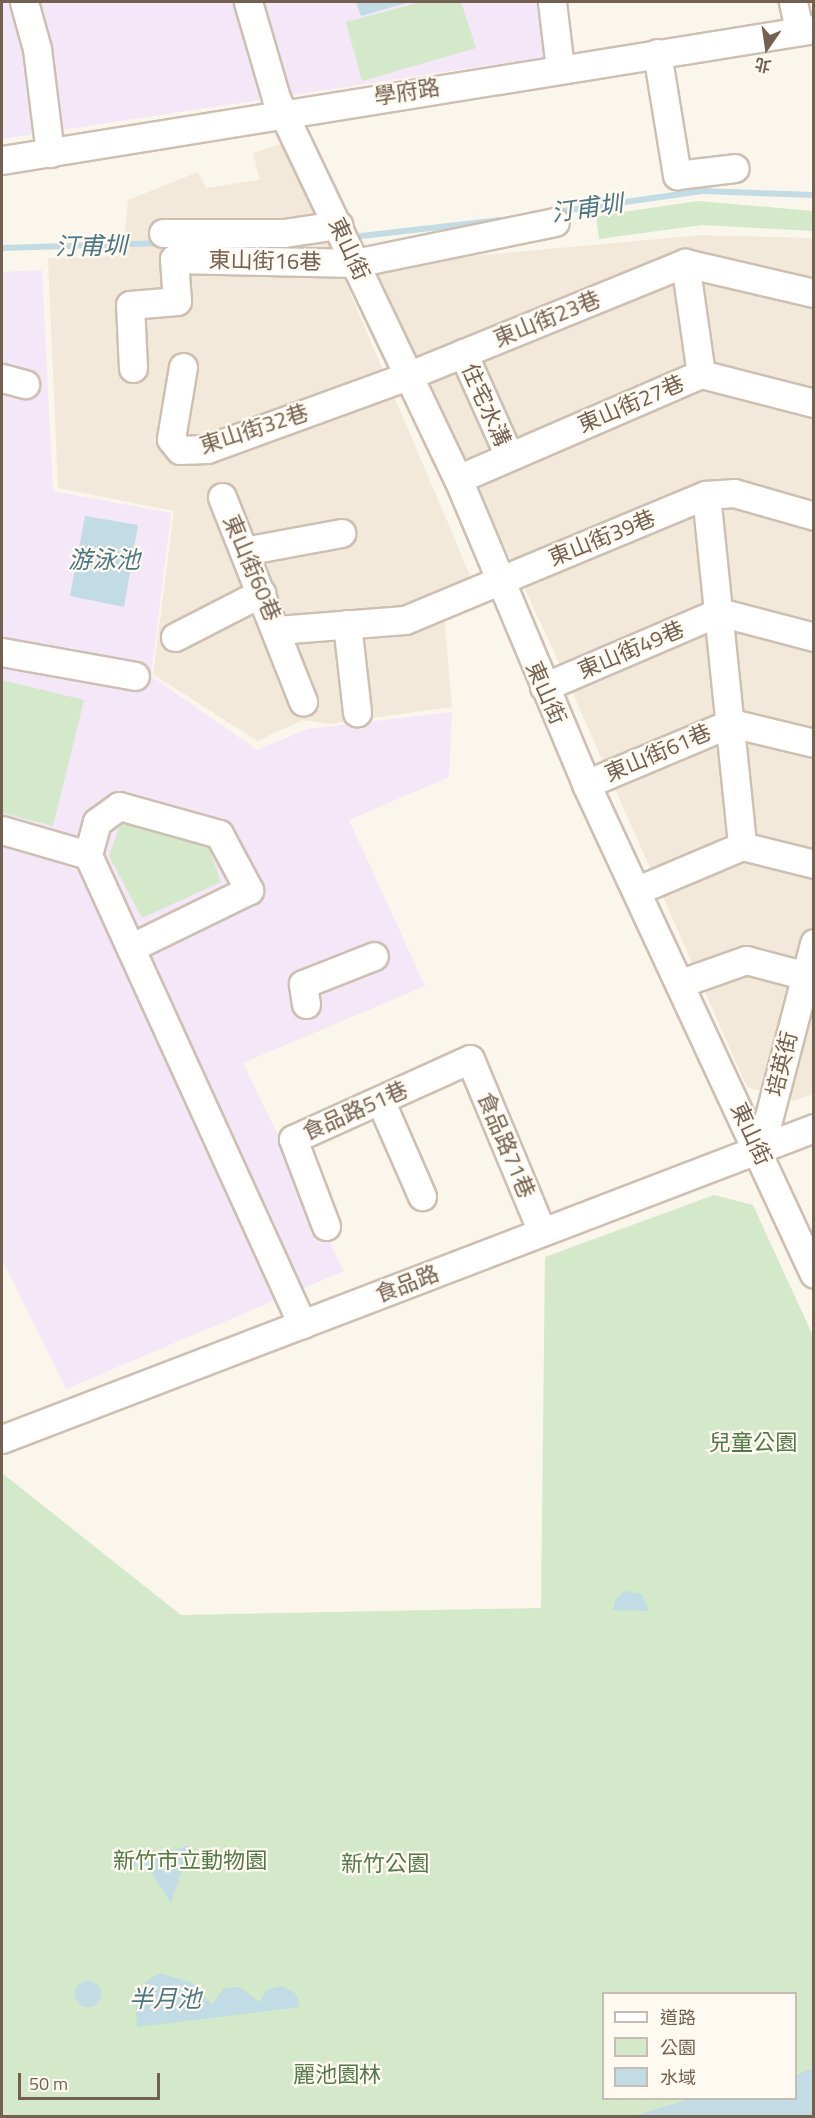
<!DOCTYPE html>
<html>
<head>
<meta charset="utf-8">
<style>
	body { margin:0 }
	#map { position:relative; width:815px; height:2118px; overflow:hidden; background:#fbf6eb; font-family:"Titillium Web","Noto Sans TC",sans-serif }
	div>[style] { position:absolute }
	.residential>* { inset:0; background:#f2e9da }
	.education>* { inset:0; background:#f3e7f8 }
	.green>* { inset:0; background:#d4e8ca }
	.water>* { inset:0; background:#c1dce4 }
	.round { border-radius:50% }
	.stream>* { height:6px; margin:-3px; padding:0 3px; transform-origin:3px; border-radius:3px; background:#c1dce4 }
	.roads { filter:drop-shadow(2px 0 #cdbfb1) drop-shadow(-2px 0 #cdbfb1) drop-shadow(0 2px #cdbfb1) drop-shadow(0 -2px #cdbfb1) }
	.minor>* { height:27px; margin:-13.5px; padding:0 13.5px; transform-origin:13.5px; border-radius:13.5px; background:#fff }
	span { translate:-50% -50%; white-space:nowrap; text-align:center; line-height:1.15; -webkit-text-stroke:4.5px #fefaf1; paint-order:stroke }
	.street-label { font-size:22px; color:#746050 }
	.park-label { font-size:22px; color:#547949 }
	.water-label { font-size:24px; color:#4b7785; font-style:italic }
	.frame { position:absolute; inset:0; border:3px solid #746050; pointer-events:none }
	.legend { position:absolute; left:602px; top:1992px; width:195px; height:108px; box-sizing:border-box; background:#fefaf1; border:2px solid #c7bcb1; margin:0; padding:8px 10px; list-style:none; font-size:18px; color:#746050 }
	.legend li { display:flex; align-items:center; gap:12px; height:30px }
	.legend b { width:30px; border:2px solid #c7bcb1 }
	.north { position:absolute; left:737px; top:18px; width:60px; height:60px; -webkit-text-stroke:4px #fefaf1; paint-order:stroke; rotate:193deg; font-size:16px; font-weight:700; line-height:24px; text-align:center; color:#746050 }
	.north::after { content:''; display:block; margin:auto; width:21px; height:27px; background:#746050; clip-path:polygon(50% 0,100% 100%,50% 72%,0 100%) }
	.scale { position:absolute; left:18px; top:2073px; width:142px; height:27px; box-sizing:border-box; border:3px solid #746050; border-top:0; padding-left:8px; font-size:18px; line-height:21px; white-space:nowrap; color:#746050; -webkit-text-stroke:4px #fefaf1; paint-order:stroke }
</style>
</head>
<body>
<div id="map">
	<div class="residential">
		<i style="clip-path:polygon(286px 142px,481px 601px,444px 616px,452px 707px,329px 724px,303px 720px,257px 741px,153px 674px,174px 511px,58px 488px,48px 258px,122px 256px,128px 200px,198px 172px,206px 188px,260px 180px,253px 153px)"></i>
		<i style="clip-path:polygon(701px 235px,813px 238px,813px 1094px,794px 1101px,747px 1087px,562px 669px,374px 265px)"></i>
	</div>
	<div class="education">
		<i style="clip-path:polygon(2px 2px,543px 2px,550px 56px,2px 139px)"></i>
		<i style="clip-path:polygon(42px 270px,53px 491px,171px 513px,151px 676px,257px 750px,308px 729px,452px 712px,449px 777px,349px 820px,425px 986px,243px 1063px,344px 1271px,66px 1389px,2px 1259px,2px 272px)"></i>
	</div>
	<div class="green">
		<i style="clip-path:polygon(421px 2px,461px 2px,476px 48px,362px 81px,346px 22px)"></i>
		<i style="clip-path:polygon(698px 201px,813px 211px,813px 231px,702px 225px,599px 239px,596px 216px)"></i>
		<i style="clip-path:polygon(2px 680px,84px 700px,53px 826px,2px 813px)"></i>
		<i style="clip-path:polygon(122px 820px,208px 845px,221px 882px,142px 918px,109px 856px)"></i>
		<i style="clip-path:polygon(evenodd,714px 1195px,753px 1205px,813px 1336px,813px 2116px,2px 2116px,2px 1473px,181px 1615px,541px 1608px,545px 1257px,714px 1195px,604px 1994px,796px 1994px,796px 2098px,604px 2098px,604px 1994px)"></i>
	</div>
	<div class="water">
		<i style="clip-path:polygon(356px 2px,410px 2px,361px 16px)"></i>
		<i style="clip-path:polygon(85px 516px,138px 525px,124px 607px,70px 596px)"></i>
		<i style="clip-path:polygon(625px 1591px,642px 1594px,649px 1611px,613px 1610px,616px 1598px)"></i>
		<i style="clip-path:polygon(190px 1845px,171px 1903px,151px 1872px,128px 1863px)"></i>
		<i style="clip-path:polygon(160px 1973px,193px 1983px,212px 2005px,224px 1988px,239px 1987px,259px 2002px,268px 1989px,282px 1986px,296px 1994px,300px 2007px,137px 2027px,136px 2006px,145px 1982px)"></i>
		<i class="round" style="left:75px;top:1981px;width:26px;height:26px"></i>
		<i style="clip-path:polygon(813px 2068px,813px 2116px,632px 2116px,690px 2099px,796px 2098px,796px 2075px)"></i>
	</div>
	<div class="stream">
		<i style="left:555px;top:212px;width:149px;rotate:-8.1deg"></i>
		<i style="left:703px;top:191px;width:111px;rotate:2.1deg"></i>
		<i style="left:361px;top:236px;width:141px;rotate:-6.5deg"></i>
		<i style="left:2px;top:248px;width:161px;rotate:-1.8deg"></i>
	</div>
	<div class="roads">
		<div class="minor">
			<i style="left:24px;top:2px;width:49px;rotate:74.5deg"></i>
			<i style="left:37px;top:49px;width:105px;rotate:82.9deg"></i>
			<i style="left:248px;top:2px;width:100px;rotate:73.7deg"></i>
			<i style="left:276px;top:98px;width:422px;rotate:64.5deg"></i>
			<i style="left:458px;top:479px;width:331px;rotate:67.2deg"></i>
			<i style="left:586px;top:784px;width:540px;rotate:65.05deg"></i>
			<i style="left:552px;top:2px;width:66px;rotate:83.1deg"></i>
			<i style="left:793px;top:2px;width:30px;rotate:78deg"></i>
			<i style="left:657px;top:53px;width:124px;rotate:80.7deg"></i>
			<i style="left:677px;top:175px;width:58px;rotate:-6.9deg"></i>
			<i style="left:2px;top:160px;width:822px;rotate:-9.16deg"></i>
			<i style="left:163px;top:233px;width:121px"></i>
			<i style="left:284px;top:233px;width:55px;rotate:-8.4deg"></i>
			<i style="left:685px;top:263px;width:132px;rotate:13.1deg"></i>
			<i style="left:463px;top:353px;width:113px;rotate:65.9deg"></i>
			<i style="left:183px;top:367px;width:73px;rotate:99.5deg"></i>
			<i style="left:171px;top:439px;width:14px;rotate:51deg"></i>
			<i style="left:180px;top:450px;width:27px;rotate:-2deg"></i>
			<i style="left:207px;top:449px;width:216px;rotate:-20deg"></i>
			<i style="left:410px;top:375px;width:297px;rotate:-22.2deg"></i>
			<i style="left:133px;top:368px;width:63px;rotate:-92.7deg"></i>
			<i style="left:130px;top:305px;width:47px;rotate:-4.9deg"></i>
			<i style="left:177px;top:301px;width:42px;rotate:-94.1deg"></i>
			<i style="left:174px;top:259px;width:181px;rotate:1.3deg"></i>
			<i style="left:355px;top:263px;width:204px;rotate:-11.6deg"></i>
			<i style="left:701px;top:374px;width:117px;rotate:14.4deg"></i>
			<i style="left:2px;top:378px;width:24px;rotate:15deg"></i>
			<i style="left:458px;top:479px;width:265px;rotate:-23.4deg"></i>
			<i style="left:701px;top:374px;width:112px;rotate:-98.2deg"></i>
			<i style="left:706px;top:495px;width:353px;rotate:84.1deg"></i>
			<i style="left:742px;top:846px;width:74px;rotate:14deg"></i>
			<i style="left:222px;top:497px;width:220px;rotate:68.4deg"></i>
			<i style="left:244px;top:551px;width:99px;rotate:-10.5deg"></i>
			<i style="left:719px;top:612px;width:98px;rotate:14.7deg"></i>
			<i style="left:347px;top:624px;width:89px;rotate:83.5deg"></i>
			<i style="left:277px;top:630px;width:128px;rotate:-4.5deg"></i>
			<i style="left:405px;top:620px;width:326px;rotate:-22.6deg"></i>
			<i style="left:706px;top:495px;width:28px;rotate:-4deg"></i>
			<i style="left:734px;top:493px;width:83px;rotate:16deg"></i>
			<i style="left:175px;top:637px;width:97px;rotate:-27.1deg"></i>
			<i style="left:2px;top:652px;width:135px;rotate:10.2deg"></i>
			<i style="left:544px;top:687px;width:190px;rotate:-23.2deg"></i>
			<i style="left:731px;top:723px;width:85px;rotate:13.5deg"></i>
			<i style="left:586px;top:784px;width:157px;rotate:-22.8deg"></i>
			<i style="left:2px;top:830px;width:90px;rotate:16.2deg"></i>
			<i style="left:88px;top:855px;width:516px;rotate:65.47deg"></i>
			<i style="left:88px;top:855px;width:34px;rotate:-75deg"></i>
			<i style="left:97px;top:822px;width:27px;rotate:-36deg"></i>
			<i style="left:119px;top:806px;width:104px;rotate:15.6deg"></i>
			<i style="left:219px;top:834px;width:64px;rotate:61.8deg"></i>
			<i style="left:249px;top:890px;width:132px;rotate:154deg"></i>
			<i style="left:638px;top:890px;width:113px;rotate:-22.9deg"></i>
			<i style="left:681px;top:983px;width:69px;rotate:-19.5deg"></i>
			<i style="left:746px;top:960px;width:70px;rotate:14.8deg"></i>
			<i style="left:306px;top:1004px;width:20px;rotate:-99deg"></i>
			<i style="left:303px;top:984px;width:76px;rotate:-21.5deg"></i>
			<i style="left:380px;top:1100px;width:105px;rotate:66.4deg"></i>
			<i style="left:760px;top:1151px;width:215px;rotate:-75.4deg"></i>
			<i style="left:326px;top:1226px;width:93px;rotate:-110.8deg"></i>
			<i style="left:293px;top:1139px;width:194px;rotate:-24.3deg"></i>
			<i style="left:470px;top:1059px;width:187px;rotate:67.4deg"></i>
			<i style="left:2px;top:1439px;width:870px;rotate:-20.96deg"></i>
		</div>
	</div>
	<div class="street-label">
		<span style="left:407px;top:92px;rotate:-9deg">學府路</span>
		<span style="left:349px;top:249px;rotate:65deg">東山街</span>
		<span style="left:265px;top:261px;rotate:1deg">東山街16巷</span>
		<span style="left:547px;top:319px;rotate:-22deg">東山街23巷</span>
		<span style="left:631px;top:404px;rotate:-23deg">東山街27巷</span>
		<span style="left:486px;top:405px;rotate:66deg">住宅水溝</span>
		<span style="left:254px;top:429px;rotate:-18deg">東山街32巷</span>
		<span style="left:602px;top:538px;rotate:-22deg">東山街39巷</span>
		<span style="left:252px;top:568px;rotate:67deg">東山街60巷</span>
		<span style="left:631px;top:650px;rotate:-23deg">東山街49巷</span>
		<span style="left:546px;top:693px;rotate:66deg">東山街</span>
		<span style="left:658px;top:753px;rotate:-23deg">東山街61巷</span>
		<span style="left:782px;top:1064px;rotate:-76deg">培英街</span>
		<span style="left:355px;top:1111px;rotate:-24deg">食品路51巷</span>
		<span style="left:751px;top:1134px;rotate:65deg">東山街</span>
		<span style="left:506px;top:1145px;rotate:67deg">食品路71巷</span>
		<span style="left:407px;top:1284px;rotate:-21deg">食品路</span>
	</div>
	<div class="park-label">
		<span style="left:753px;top:1443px">兒童公園</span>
		<span style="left:190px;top:1861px">新竹市立動物園</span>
		<span style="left:385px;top:1864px">新竹公園</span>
		<span style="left:337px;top:2075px">麗池園林</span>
	</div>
	<div class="water-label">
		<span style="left:587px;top:208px;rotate:-8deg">汀甫圳</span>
		<span style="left:91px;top:246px;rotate:-1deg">汀甫圳</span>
		<span style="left:104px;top:560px">游泳池</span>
		<span style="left:165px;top:1999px">半月池</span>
	</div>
	<div class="frame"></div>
	<ul class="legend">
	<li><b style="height:8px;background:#fff"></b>道路</li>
	<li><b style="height:16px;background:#d4e8ca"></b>公園</li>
	<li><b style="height:16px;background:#c1dce4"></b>水域</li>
	</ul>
	<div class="north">北</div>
	<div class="scale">50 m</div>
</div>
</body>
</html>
